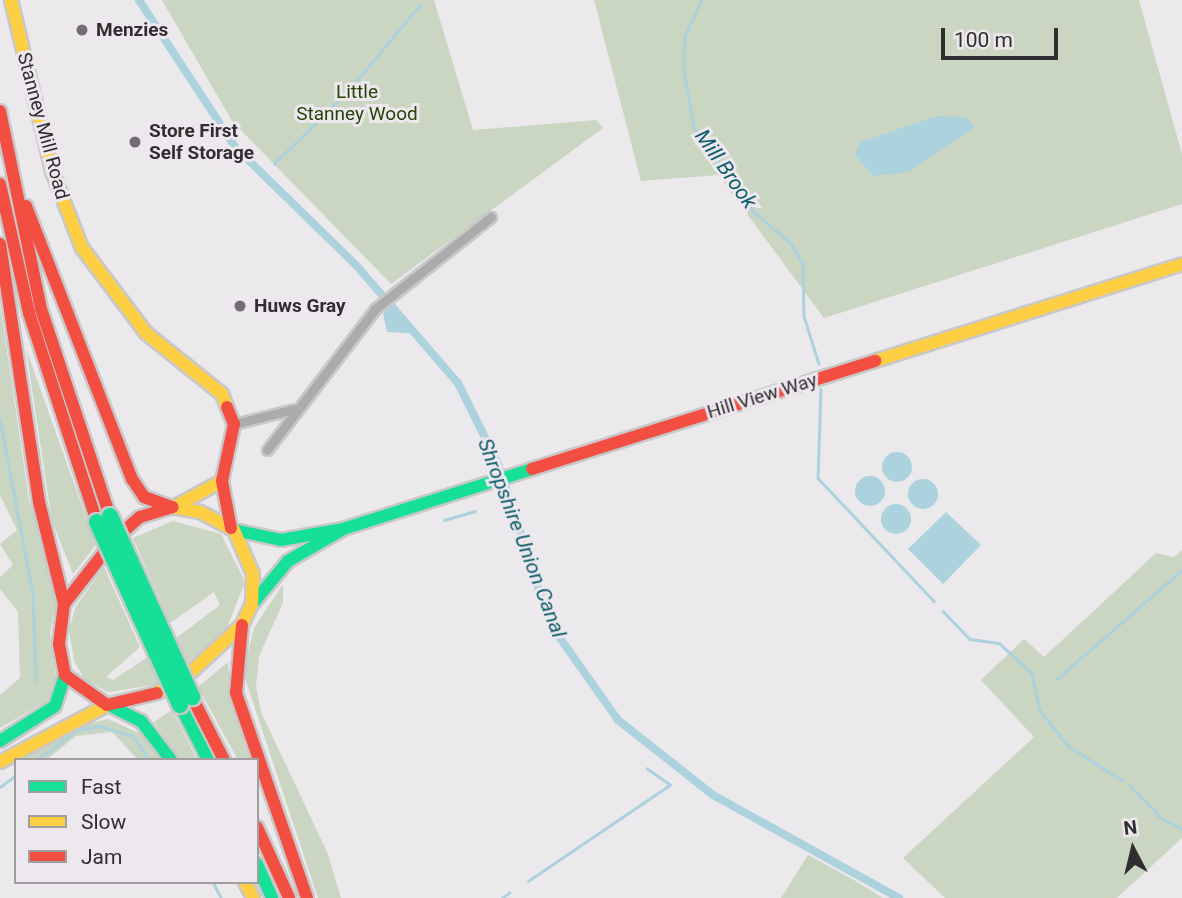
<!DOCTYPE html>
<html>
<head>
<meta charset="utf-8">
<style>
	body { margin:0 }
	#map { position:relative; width:1182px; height:898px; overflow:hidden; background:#ece9ec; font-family:Roboto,sans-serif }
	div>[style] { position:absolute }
	.green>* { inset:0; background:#cad5c2 }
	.water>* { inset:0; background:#acd2dd }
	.round { border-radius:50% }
	.stream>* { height:2.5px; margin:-1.25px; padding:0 1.25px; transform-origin:1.25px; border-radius:1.25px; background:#acd2dd }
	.canal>* { height:8px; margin:-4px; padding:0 4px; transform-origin:4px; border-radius:4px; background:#acd2dd }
	.roads { filter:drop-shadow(2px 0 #c9c8c9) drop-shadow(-2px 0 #c9c8c9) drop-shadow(0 2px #c9c8c9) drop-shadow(0 -2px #c9c8c9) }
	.street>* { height:9px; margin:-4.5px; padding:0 4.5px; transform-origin:4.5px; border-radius:4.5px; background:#acaaab }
	.fast>* { height:12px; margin:-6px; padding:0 6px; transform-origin:6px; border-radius:6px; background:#16e098 }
	.slow>* { height:12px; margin:-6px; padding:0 6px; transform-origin:6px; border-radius:6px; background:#ffcf43 }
	.jam>* { height:12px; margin:-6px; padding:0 6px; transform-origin:6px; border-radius:6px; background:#f24e42 }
	.bridges { filter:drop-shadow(2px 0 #c9c8c9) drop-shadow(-2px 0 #c9c8c9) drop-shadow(0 2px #c9c8c9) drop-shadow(0 -2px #c9c8c9) }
	.fast-bridge>* { height:16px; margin:-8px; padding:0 8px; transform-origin:8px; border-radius:8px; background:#16e098 }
	.dots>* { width:19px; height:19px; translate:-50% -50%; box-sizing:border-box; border:4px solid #ede8ed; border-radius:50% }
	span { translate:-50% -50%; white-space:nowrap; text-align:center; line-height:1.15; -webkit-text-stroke:6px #ede8ed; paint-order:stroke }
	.poi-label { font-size:19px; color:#302e30; font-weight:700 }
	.left { translate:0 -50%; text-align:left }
	.park-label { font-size:19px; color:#264407 }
	.street-label { font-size:19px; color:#302e30 }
	.water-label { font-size:21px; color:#0e5d6b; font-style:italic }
	.legend { position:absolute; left:14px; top:758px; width:245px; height:126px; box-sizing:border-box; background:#ede8ed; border:2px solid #a19ea1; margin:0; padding:9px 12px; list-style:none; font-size:21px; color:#302e30 }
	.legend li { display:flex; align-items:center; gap:14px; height:35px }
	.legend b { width:35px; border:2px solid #a19ea1 }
	.north { position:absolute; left:1098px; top:814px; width:70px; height:70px; -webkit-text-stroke:5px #ede8ed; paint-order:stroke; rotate:353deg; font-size:19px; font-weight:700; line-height:28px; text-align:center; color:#302e30 }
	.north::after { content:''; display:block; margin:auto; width:24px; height:32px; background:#302e30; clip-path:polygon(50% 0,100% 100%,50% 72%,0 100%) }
	.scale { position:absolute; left:941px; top:28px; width:117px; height:32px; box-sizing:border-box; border:4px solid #302e30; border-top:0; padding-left:9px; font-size:21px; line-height:24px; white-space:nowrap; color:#302e30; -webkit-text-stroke:5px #ede8ed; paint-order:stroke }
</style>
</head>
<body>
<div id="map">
	<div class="green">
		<i style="clip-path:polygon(162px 0,434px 0,473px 130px,596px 120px,603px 128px,391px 284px,232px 121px)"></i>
		<i style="clip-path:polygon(594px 0,1139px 0,1182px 154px,1182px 204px,824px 318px,718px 175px,641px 181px)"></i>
		<i style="clip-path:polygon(0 304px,29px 500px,58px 594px,50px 634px,57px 684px,47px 701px,0 728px,0 695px,20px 678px,18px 612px,0 589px,0 577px,13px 565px,0 544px,17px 530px,0 495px)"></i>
		<i style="clip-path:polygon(26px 349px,96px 545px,73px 574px,52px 521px)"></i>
		<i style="clip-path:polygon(173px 521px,221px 534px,245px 582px,227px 628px,187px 663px,176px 638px,220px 605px,214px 592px,170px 623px,133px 538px)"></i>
		<i style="clip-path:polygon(1182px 550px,1182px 838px,1117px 898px,945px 898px,903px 858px,1034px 737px,981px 680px,1024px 639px,1044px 657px,1156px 553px,1174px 557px)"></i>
		<i style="clip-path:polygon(104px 567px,140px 647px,106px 677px,113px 680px,148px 657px,161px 684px,108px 692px,85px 680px,74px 661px,69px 629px,76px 606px)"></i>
		<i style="clip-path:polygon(283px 584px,283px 603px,259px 656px,256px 686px,261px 712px,328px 854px,341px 898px,318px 898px,243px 672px,254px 628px)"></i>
		<i style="clip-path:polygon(228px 662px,231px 700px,254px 760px,238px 760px,198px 687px)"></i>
		<i style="clip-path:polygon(172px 710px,197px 760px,180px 760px,154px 722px)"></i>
		<i style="clip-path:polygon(108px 719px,148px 737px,163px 760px,138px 760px,112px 732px,76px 736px,46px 760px,21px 760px,78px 726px)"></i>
		<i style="clip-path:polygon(808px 855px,854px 880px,883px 898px,781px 898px)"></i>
	</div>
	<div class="water">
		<i style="clip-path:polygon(937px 116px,965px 117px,975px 127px,909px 172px,873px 176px,855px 155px,860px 142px)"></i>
		<i style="clip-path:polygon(389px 304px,419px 334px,387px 332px,383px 314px)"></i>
		<i class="round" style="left:882px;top:452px;width:30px;height:30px"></i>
		<i class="round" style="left:855px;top:476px;width:30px;height:30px"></i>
		<i class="round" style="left:908px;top:479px;width:30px;height:30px"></i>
		<i class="round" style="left:881px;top:504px;width:30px;height:30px"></i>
		<i style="clip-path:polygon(946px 512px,981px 545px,943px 584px,908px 549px)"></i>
	</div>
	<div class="stream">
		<i style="left:702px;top:0;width:40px;rotate:115deg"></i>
		<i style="left:685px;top:36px;width:35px;rotate:92deg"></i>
		<i style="left:684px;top:71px;width:57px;rotate:79.9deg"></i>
		<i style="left:694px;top:127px;width:104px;rotate:54.8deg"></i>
		<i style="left:754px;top:212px;width:48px;rotate:40deg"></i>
		<i style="left:791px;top:243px;width:24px;rotate:60deg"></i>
		<i style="left:803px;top:264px;width:52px;rotate:88.9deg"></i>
		<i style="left:804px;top:316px;width:50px;rotate:72.6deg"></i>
		<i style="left:348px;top:91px;width:112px;rotate:-50.1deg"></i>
		<i style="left:274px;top:164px;width:93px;rotate:-44.6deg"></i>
		<i style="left:821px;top:389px;width:89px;rotate:91.9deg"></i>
		<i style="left:818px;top:478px;width:169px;rotate:46.7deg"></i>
		<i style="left:0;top:419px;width:177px;rotate:79.3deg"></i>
		<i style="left:33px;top:593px;width:87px;rotate:88deg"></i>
		<i style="left:444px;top:520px;width:32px;rotate:-16deg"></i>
		<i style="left:943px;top:611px;width:39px;rotate:46deg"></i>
		<i style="left:970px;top:639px;width:29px;rotate:8deg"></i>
		<i style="left:999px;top:643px;width:45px;rotate:42.3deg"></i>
		<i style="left:1032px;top:673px;width:38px;rotate:78deg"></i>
		<i style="left:1040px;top:710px;width:46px;rotate:52.1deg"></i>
		<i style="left:1068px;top:746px;width:64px;rotate:32.2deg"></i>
		<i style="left:1057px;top:679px;width:166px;rotate:-41.1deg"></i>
		<i style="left:37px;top:760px;width:50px;rotate:-36.9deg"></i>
		<i style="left:77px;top:730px;width:23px;rotate:-10deg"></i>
		<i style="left:100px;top:726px;width:34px;rotate:17deg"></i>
		<i style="left:133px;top:736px;width:29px;rotate:55deg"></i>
		<i style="left:1130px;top:785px;width:45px;rotate:46.8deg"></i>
		<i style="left:1161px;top:818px;width:24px;rotate:28deg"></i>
		<i style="left:0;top:787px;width:20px;rotate:-37deg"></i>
		<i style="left:528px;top:881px;width:171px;rotate:-34.1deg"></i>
		<i style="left:670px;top:785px;width:28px;rotate:-145deg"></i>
		<i style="left:213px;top:882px;width:18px;rotate:63deg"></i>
		<i style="left:502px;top:898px;width:9px;rotate:-36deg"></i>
	</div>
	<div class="canal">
		<i style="left:139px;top:0;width:177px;rotate:56.8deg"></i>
		<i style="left:236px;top:148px;width:168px;rotate:44.3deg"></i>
		<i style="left:356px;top:265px;width:156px;rotate:49.2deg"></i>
		<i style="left:458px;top:383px;width:93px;rotate:63.7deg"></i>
		<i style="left:499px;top:466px;width:166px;rotate:72.1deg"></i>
		<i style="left:550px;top:624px;width:118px;rotate:54.7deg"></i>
		<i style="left:618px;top:720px;width:121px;rotate:38.3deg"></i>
		<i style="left:713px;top:795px;width:213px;rotate:29deg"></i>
	</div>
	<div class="roads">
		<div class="street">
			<i style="left:234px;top:424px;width:62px;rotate:-14deg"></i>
			<i style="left:267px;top:450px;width:178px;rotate:-52.5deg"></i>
			<i style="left:375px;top:309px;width:148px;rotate:-38.4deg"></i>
		</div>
		<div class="fast">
			<i style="left:234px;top:530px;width:48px;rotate:12deg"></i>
			<i style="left:281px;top:540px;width:63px;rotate:-10.1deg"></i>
			<i style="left:343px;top:529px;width:198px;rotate:-17.6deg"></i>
			<i style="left:254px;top:602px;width:53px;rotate:-50.3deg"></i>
			<i style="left:288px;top:561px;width:62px;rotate:-29.9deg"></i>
			<i style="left:109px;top:705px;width:36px;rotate:27deg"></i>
			<i style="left:141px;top:721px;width:49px;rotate:52.4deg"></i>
			<i style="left:180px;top:705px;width:62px;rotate:63deg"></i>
			<i style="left:0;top:741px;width:65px;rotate:-32.5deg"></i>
			<i style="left:55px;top:706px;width:33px;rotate:-72deg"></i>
			<i style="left:257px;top:864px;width:37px;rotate:66deg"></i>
		</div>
		<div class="slow">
			<i style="left:11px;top:0;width:176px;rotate:76.5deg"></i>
			<i style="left:52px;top:171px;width:83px;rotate:68.7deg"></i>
			<i style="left:82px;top:248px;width:106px;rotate:53deg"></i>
			<i style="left:146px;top:333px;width:97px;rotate:38.8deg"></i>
			<i style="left:222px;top:394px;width:14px;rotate:69deg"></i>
			<i style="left:875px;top:361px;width:322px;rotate:-17.5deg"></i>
			<i style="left:174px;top:507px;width:55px;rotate:-28.4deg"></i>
			<i style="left:157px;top:693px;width:40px;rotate:-32deg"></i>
			<i style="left:191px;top:672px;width:69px;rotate:-42.7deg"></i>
			<i style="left:242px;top:625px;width:23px;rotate:-65deg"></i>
			<i style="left:252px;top:604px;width:30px;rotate:-88deg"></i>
			<i style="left:253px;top:574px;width:48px;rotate:-113.4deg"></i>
			<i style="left:234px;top:530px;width:38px;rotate:-152deg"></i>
			<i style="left:200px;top:512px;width:28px;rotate:-170deg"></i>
			<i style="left:0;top:762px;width:121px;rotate:-28deg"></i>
			<i style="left:245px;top:882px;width:18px;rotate:63deg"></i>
		</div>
		<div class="jam">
			<i style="left:0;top:111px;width:202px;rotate:78.3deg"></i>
			<i style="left:41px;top:309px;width:218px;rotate:71.6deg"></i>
			<i style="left:0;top:184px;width:132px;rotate:77.3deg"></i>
			<i style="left:29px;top:313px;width:220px;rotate:72deg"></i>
			<i style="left:26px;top:206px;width:293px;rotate:68.8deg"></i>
			<i style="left:132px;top:479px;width:22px;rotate:56deg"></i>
			<i style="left:144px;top:497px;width:30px;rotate:20deg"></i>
			<i style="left:0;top:244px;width:261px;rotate:81.4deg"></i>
			<i style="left:39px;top:502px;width:105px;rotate:76.2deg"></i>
			<i style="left:227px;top:407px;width:18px;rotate:68deg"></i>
			<i style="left:234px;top:424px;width:58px;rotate:101.9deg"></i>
			<i style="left:222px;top:481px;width:48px;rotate:79.2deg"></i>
			<i style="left:532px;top:469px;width:360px;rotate:-17.5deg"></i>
			<i style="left:242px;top:625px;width:68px;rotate:95deg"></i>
			<i style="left:236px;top:693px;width:217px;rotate:70.9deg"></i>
			<i style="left:157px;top:693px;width:51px;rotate:166.5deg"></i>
			<i style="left:107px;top:705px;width:52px;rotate:-144.5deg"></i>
			<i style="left:65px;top:675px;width:32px;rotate:-101deg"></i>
			<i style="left:59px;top:644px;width:40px;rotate:-82.9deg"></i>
			<i style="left:64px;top:604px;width:80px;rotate:-52.1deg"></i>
			<i style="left:113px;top:541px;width:36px;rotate:-42deg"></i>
			<i style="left:140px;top:517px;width:34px;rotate:-17deg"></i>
			<i style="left:192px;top:697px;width:71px;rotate:63.1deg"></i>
			<i style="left:257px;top:827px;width:78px;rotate:65.7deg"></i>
		</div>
	</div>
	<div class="bridges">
		<div class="fast-bridge">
			<i style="left:110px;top:516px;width:199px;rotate:65.6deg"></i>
			<i style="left:97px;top:522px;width:201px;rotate:65.6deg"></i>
		</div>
	</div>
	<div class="dots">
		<i style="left:82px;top:30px;background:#726f72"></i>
		<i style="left:135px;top:142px;background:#726f72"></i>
		<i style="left:240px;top:306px;background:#726f72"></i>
	</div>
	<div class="poi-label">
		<span class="left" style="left:96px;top:30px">Menzies</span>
		<span class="left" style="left:149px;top:142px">Store First<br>Self Storage</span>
		<span class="left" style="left:254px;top:306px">Huws Gray</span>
	</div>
	<div class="park-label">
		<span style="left:357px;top:103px">Little<br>Stanney Wood</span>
	</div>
	<div class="street-label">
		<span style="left:43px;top:126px;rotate:75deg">Stanney Mill Road</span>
		<span style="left:762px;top:396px;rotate:-17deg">Hill View Way</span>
	</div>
	<div class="water-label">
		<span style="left:726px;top:169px;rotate:55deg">Mill Brook</span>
		<span style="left:522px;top:538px;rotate:69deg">Shropshire Union Canal</span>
	</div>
	<ul class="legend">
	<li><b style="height:9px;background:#16e098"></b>Fast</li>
	<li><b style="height:9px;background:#ffcf43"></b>Slow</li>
	<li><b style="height:9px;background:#f24e42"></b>Jam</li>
	</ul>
	<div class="north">N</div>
	<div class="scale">100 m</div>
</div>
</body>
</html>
